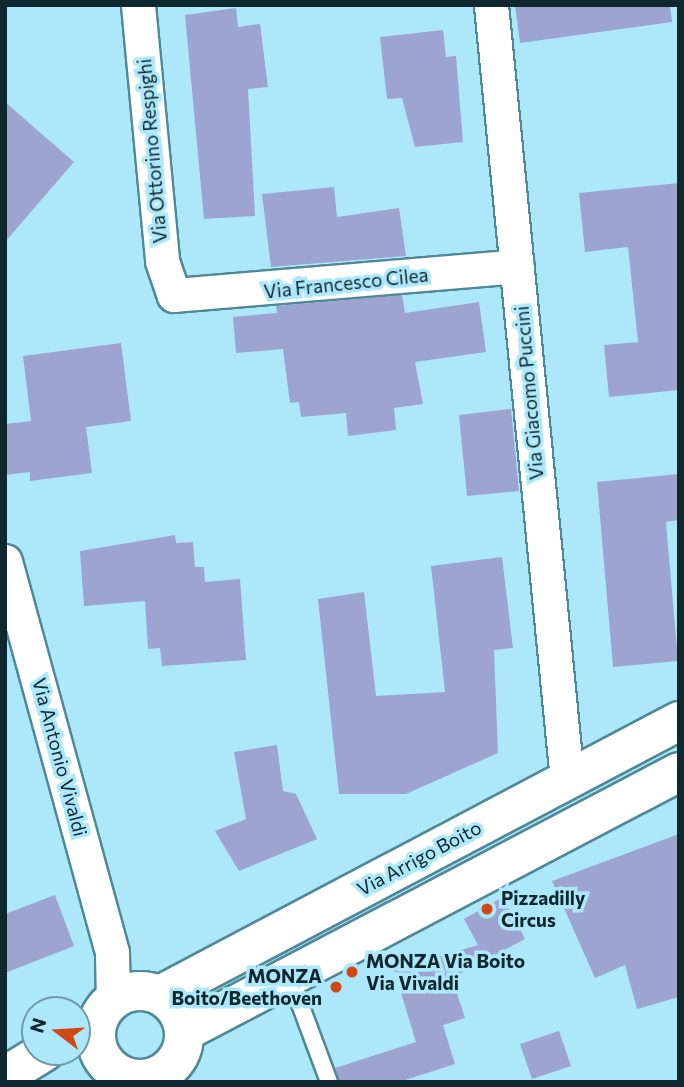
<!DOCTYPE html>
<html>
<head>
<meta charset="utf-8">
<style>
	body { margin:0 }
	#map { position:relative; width:684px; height:1087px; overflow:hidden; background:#ade8fa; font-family:Commissioner,sans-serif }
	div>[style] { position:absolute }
	.building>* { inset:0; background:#9ea4d0 }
	.roads { filter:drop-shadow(2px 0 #4f8899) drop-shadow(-2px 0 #4f8899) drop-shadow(0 2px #4f8899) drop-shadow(0 -2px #4f8899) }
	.service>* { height:16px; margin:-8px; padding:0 8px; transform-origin:8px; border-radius:8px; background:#fff }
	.minor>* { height:33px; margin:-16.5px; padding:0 16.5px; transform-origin:16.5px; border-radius:16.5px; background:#fff }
	.tertiary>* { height:38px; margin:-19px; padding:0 19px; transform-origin:19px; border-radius:19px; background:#fff }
	.tertiary>.ring { margin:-19px; padding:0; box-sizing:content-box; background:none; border:38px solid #fff; border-radius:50% }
	.dots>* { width:19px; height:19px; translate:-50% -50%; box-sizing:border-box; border:4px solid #ade8fa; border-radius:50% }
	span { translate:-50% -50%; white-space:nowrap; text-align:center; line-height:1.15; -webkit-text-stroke:7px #ade8fa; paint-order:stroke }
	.street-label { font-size:19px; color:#0f272e }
	.poi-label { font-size:19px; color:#0f272e; font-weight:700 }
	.left { translate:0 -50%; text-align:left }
	.right { translate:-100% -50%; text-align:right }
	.frame { position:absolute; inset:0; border:7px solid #0f272e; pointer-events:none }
	.north { position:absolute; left:21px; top:996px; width:70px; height:70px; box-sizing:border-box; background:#ade8fa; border:2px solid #6e9ba8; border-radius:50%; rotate:287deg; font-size:19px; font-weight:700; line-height:28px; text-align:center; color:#0f272e }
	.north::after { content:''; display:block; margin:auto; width:24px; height:32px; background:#d04915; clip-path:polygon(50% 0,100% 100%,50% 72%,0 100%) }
</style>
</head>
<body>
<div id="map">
	<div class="building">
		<i style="clip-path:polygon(515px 5px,670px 5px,672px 22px,520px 43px)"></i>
		<i style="clip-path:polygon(236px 8px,238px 27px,260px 24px,268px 87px,248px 89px,255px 216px,204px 219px,185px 15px)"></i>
		<i style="clip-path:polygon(443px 30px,446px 57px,456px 56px,463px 142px,415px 147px,402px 98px,387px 99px,380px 37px)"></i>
		<i style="clip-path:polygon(5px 102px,74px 162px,5px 242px)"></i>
		<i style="clip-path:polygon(679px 183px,679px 390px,609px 397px,604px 345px,638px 342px,628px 247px,585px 252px,579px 193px)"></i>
		<i style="clip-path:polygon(334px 187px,337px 217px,399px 208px,406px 256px,271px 267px,262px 194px)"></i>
		<i style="clip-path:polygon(402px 295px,405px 313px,479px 302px,486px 352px,415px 362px,423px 404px,394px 408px,396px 430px,348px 436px,346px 413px,301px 417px,299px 402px,290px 403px,283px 349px,236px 353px,233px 317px,277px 313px,276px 306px)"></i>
		<i style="clip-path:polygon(121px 343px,131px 421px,86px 427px,92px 473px,30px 481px,30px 472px,5px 475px,5px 424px,31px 421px,23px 356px)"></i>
		<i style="clip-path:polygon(511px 409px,519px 491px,467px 496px,459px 415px)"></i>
		<i style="clip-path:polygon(679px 474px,679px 520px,666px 522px,678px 661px,613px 667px,597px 482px)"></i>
		<i style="clip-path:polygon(175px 535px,176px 543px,193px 542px,195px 567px,204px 567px,205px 582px,240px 579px,246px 660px,162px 666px,160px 648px,148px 649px,145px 601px,84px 606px,80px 551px)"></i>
		<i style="clip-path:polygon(502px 557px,513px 648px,494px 650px,498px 753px,406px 794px,339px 794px,318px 599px,364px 592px,376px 696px,445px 692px,431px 566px)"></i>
		<i style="clip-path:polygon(277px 745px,283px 791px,296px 794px,317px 839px,239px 871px,215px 831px,246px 819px,234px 752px)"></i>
		<i style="clip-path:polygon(679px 834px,679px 997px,637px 1009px,625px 965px,595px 978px,552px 881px)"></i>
		<i style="clip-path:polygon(55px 895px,74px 946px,5px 973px,5px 914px)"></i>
		<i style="clip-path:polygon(503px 897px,525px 939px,452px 978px,465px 1018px,443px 1025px,455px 1064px,399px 1082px,339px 1082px,335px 1068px,416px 1042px,394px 970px,478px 945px,464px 919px)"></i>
		<i style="clip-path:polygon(559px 1031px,571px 1066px,532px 1079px,520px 1044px)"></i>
	</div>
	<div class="roads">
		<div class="service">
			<i style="left:290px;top:977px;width:112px;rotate:69.6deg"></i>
		</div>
		<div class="minor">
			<i style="left:138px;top:5px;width:257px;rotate:84.6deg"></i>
			<i style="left:162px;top:261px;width:36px;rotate:71deg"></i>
			<i style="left:174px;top:295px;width:344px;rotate:-4.8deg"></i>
			<i style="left:491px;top:5px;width:779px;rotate:84.4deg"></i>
			<i style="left:5px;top:561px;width:406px;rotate:74.7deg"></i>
			<i style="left:112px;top:953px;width:46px;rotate:88.8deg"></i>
			<i style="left:153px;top:1078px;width:4px;rotate:63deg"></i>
		</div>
		<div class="tertiary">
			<i class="ring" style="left:96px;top:991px;width:50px;height:50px"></i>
			<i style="left:160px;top:995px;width:587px;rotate:-27.83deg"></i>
			<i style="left:184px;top:1032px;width:559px;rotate:-27.71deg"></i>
			<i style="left:5px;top:1076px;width:46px;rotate:-31.6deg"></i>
		</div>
	</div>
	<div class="dots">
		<i style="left:487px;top:909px;background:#d04915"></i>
		<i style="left:352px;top:972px;background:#d04915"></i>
		<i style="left:336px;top:987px;background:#d04915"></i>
	</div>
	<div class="street-label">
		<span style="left:152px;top:151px;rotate:-95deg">Via Ottorino Respighi</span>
		<span style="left:346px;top:283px;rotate:-6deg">Via Francesco Cilea</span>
		<span style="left:529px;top:393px;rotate:-95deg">Via Giacomo Puccini</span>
		<span style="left:60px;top:757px;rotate:75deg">Via Antonio Vivaldi</span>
		<span style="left:419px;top:858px;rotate:-28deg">Via Arrigo Boito</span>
	</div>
	<div class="poi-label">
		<span class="left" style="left:501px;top:909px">Pizzadilly<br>Circus</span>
		<span class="left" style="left:366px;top:972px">MONZA Via Boito<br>Via Vivaldi</span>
		<span class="right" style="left:322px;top:987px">MONZA<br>Boito/Beethoven</span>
	</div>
	<div class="frame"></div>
	<div class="north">N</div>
</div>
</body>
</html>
